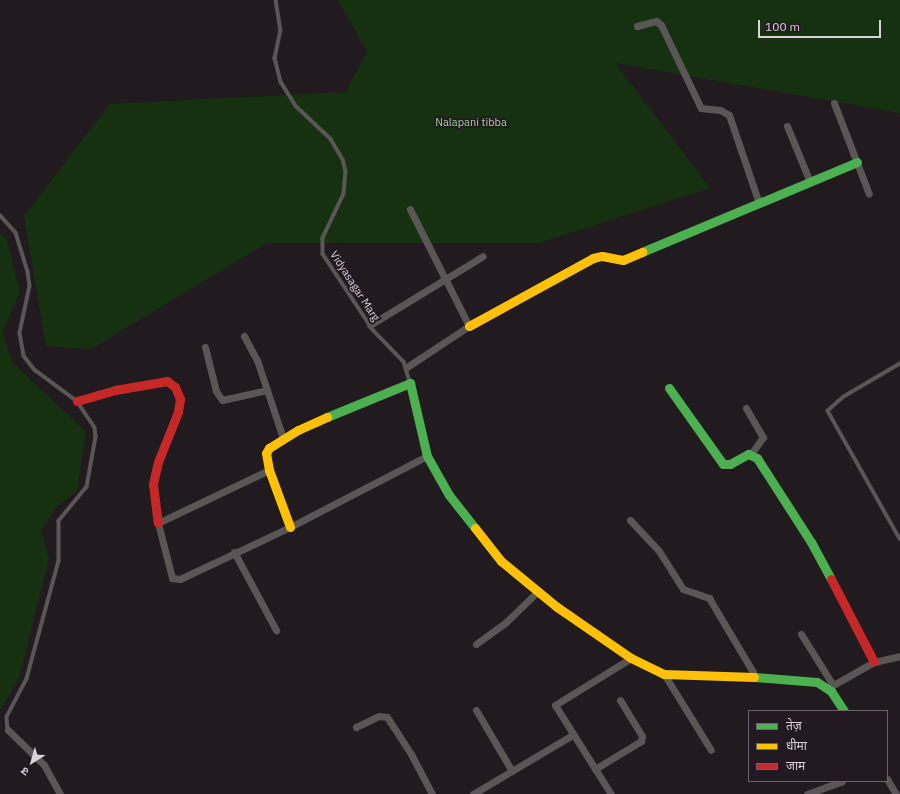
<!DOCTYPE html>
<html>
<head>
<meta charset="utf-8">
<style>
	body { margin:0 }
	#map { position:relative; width:900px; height:794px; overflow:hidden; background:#211b20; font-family:"IBM Plex Sans","Noto Sans Devanagari",sans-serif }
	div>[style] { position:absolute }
	.green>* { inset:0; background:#163110 }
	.lane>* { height:3.5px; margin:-1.75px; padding:0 1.75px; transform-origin:1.75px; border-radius:1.75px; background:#5a5656 }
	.street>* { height:7px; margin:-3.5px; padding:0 3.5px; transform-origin:3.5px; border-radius:3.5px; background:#5a5656 }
	.fast>* { height:9px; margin:-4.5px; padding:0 4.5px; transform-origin:4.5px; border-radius:4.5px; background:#4caf50 }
	.slow>* { height:9px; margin:-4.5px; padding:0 4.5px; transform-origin:4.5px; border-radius:4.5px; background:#ffc107 }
	.jam>* { height:9px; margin:-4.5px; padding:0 4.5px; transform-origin:4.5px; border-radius:4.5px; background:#c62828 }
	span { translate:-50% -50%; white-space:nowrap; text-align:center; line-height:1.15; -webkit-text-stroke:4px #231922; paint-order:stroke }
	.park-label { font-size:11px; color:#9ed893 }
	.street-label { font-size:11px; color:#d9d2d8 }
	.legend { position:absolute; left:748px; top:710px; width:140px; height:72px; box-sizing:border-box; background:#231922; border:1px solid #6c636b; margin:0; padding:5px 7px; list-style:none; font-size:12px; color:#d9d2d8 }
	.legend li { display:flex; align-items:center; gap:8px; height:20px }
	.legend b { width:20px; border:1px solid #6c636b }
	.north { position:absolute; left:12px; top:742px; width:40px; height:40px; -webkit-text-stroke:3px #231922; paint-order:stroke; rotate:217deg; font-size:11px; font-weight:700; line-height:16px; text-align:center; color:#d9d2d8 }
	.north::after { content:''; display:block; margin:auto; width:14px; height:18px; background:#d9d2d8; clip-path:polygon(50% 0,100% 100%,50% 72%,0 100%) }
	.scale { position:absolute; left:758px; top:20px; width:123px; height:18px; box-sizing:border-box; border:2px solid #d9d2d8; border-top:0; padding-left:5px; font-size:12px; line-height:14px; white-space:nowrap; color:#d9d2d8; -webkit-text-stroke:3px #231922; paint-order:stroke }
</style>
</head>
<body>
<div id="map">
	<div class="green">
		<i style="clip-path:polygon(338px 0,900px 0,900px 113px,615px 63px,710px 188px,539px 243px,267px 243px,91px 349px,46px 346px,24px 216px,110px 104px,346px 92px,367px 52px)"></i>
		<i style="clip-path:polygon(0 233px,6px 238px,20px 293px,2px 332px,13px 363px,86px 432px,77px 491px,57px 506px,41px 531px,49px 559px,19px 678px,0 710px)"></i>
	</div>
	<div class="lane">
		<i style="left:276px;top:0;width:30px;rotate:81deg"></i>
		<i style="left:281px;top:30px;width:29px;rotate:102deg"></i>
		<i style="left:275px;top:58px;width:25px;rotate:76deg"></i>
		<i style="left:281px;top:82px;width:28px;rotate:58deg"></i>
		<i style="left:296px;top:106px;width:48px;rotate:43.3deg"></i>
		<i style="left:331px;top:139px;width:24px;rotate:60deg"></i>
		<i style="left:343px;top:160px;width:11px;rotate:75deg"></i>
		<i style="left:346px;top:171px;width:23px;rotate:95deg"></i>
		<i style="left:344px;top:194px;width:49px;rotate:115.5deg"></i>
		<i style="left:323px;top:238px;width:16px;rotate:90deg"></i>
		<i style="left:323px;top:254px;width:92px;rotate:56.5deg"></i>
		<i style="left:374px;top:331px;width:43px;rotate:45.9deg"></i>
		<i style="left:404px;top:362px;width:21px;rotate:73deg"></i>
		<i style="left:0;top:215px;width:24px;rotate:48deg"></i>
		<i style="left:16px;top:233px;width:41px;rotate:72.9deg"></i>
		<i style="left:28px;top:272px;width:14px;rotate:82deg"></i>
		<i style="left:30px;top:286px;width:48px;rotate:102deg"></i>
		<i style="left:20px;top:333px;width:23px;rotate:80deg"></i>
		<i style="left:24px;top:356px;width:18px;rotate:52deg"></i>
		<i style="left:35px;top:370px;width:52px;rotate:36.4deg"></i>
		<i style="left:77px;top:401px;width:32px;rotate:56deg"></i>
		<i style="left:95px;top:428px;width:9px;rotate:84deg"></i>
		<i style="left:96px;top:437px;width:51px;rotate:100.2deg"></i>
		<i style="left:87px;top:487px;width:44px;rotate:129.5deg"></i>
		<i style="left:59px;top:521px;width:40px;rotate:90deg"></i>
		<i style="left:59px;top:561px;width:122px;rotate:105.2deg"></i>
		<i style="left:27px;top:679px;width:43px;rotate:117.8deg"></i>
		<i style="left:7px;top:717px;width:13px;rotate:86deg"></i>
		<i style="left:900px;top:364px;width:65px;rotate:149.5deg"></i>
		<i style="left:844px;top:397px;width:21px;rotate:139deg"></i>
		<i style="left:828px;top:411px;width:147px;rotate:60.6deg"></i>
	</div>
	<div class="street">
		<i style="left:637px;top:26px;width:20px;rotate:-15deg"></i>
		<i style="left:656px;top:21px;width:6px;rotate:39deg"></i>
		<i style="left:661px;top:25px;width:92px;rotate:64.3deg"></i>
		<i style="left:701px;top:108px;width:19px;rotate:6deg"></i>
		<i style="left:720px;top:110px;width:10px;rotate:29deg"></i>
		<i style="left:729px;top:115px;width:93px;rotate:71.2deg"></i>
		<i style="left:834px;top:103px;width:97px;rotate:69deg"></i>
		<i style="left:787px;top:126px;width:61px;rotate:67.7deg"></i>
		<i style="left:370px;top:325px;width:132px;rotate:-31.4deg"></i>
		<i style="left:244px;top:336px;width:27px;rotate:62deg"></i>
		<i style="left:257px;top:360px;width:82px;rotate:71.6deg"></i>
		<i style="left:205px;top:347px;width:45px;rotate:76deg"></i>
		<i style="left:216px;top:391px;width:11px;rotate:56deg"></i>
		<i style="left:222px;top:400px;width:46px;rotate:-12.5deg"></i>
		<i style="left:407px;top:367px;width:74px;rotate:-33.5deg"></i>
		<i style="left:469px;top:326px;width:131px;rotate:-116.8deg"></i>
		<i style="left:746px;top:408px;width:34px;rotate:60deg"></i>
		<i style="left:763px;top:437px;width:21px;rotate:125deg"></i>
		<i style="left:269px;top:470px;width:123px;rotate:154.5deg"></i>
		<i style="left:158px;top:523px;width:57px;rotate:75.7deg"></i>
		<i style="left:172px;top:578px;width:8px;rotate:7deg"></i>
		<i style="left:180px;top:579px;width:122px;rotate:-25.3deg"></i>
		<i style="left:290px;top:527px;width:154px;rotate:-27.4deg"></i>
		<i style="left:630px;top:520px;width:42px;rotate:46.9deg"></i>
		<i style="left:659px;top:551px;width:45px;rotate:57.7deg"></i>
		<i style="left:683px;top:589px;width:28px;rotate:19deg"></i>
		<i style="left:709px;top:598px;width:92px;rotate:59.3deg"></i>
		<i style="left:234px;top:552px;width:89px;rotate:61.7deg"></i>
		<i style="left:801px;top:634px;width:60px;rotate:57.9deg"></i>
		<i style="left:476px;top:644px;width:36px;rotate:-36deg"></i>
		<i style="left:505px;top:623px;width:45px;rotate:-44.1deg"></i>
		<i style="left:664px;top:674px;width:89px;rotate:58.3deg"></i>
		<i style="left:828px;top:688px;width:53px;rotate:-29.5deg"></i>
		<i style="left:874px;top:662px;width:27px;rotate:-13deg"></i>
		<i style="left:476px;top:710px;width:71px;rotate:59.5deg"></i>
		<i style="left:356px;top:727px;width:25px;rotate:-26deg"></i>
		<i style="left:379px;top:716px;width:8px;rotate:7deg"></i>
		<i style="left:387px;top:717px;width:44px;rotate:57deg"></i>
		<i style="left:411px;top:754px;width:45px;rotate:62.3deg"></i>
		<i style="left:8px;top:730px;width:50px;rotate:44.2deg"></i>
		<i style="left:44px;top:765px;width:33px;rotate:61deg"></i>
		<i style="left:595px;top:769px;width:54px;rotate:-31.3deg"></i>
		<i style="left:641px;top:741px;width:5px;rotate:-79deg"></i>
		<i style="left:642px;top:736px;width:42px;rotate:-121.4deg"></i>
		<i style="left:887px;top:779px;width:17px;rotate:59deg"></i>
		<i style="left:473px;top:794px;width:117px;rotate:-30.7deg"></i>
		<i style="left:611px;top:794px;width:105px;rotate:-122.2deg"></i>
		<i style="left:555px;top:705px;width:89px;rotate:-31.7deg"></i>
		<i style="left:807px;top:794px;width:37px;rotate:-20deg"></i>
	</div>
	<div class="fast">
		<i style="left:642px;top:252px;width:233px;rotate:-22.7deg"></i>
		<i style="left:669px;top:388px;width:93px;rotate:54.6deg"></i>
		<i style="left:723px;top:464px;width:7px"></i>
		<i style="left:730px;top:464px;width:21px;rotate:-29deg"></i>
		<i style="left:748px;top:454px;width:10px;rotate:24deg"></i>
		<i style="left:757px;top:458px;width:100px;rotate:57.3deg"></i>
		<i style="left:811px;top:542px;width:42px;rotate:61.6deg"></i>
		<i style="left:327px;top:417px;width:90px;rotate:-22.3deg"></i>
		<i style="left:410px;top:383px;width:75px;rotate:76.9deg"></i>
		<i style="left:427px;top:456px;width:45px;rotate:60.6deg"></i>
		<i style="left:449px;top:495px;width:42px;rotate:51.8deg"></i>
		<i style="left:754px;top:677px;width:63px;rotate:4.5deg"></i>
		<i style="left:817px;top:682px;width:17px;rotate:33deg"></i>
		<i style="left:831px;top:691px;width:24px;rotate:57deg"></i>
	</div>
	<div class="slow">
		<i style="left:469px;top:326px;width:141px;rotate:-28.7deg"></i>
		<i style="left:593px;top:258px;width:9px;rotate:-13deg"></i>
		<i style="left:602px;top:256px;width:21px;rotate:11deg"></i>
		<i style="left:623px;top:260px;width:21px;rotate:-23deg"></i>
		<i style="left:290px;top:527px;width:61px;rotate:-110.2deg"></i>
		<i style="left:269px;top:470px;width:17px;rotate:-100deg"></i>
		<i style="left:266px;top:453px;width:6px;rotate:-59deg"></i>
		<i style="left:269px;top:448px;width:34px;rotate:-32deg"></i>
		<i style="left:298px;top:430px;width:32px;rotate:-24deg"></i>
		<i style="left:475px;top:528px;width:42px;rotate:51.8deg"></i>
		<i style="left:501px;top:561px;width:72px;rotate:39.4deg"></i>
		<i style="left:557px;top:607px;width:90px;rotate:34.6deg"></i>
		<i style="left:631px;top:658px;width:37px;rotate:26deg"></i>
		<i style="left:664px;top:674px;width:90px;rotate:1.9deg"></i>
	</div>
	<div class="jam">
		<i style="left:77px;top:401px;width:40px;rotate:-16deg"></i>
		<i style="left:115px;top:390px;width:53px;rotate:-9.8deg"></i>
		<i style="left:167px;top:381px;width:10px;rotate:37deg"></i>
		<i style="left:175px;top:387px;width:13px;rotate:67deg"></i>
		<i style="left:180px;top:399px;width:13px;rotate:99deg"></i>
		<i style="left:178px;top:412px;width:54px;rotate:111.8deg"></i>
		<i style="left:158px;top:462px;width:23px;rotate:103deg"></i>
		<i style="left:153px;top:484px;width:39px;rotate:83deg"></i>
		<i style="left:831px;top:579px;width:93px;rotate:62.6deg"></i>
	</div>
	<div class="park-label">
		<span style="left:471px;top:122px">Nalapani tibba</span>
	</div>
	<div class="street-label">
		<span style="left:355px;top:286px;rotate:57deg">Vidyasagar Marg</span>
	</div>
	<ul class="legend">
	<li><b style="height:5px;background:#4caf50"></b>तेज़</li>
	<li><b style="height:5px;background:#ffc107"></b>धीमा</li>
	<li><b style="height:5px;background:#c62828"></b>जाम</li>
	</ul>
	<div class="north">उ</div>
	<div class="scale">100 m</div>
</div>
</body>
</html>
